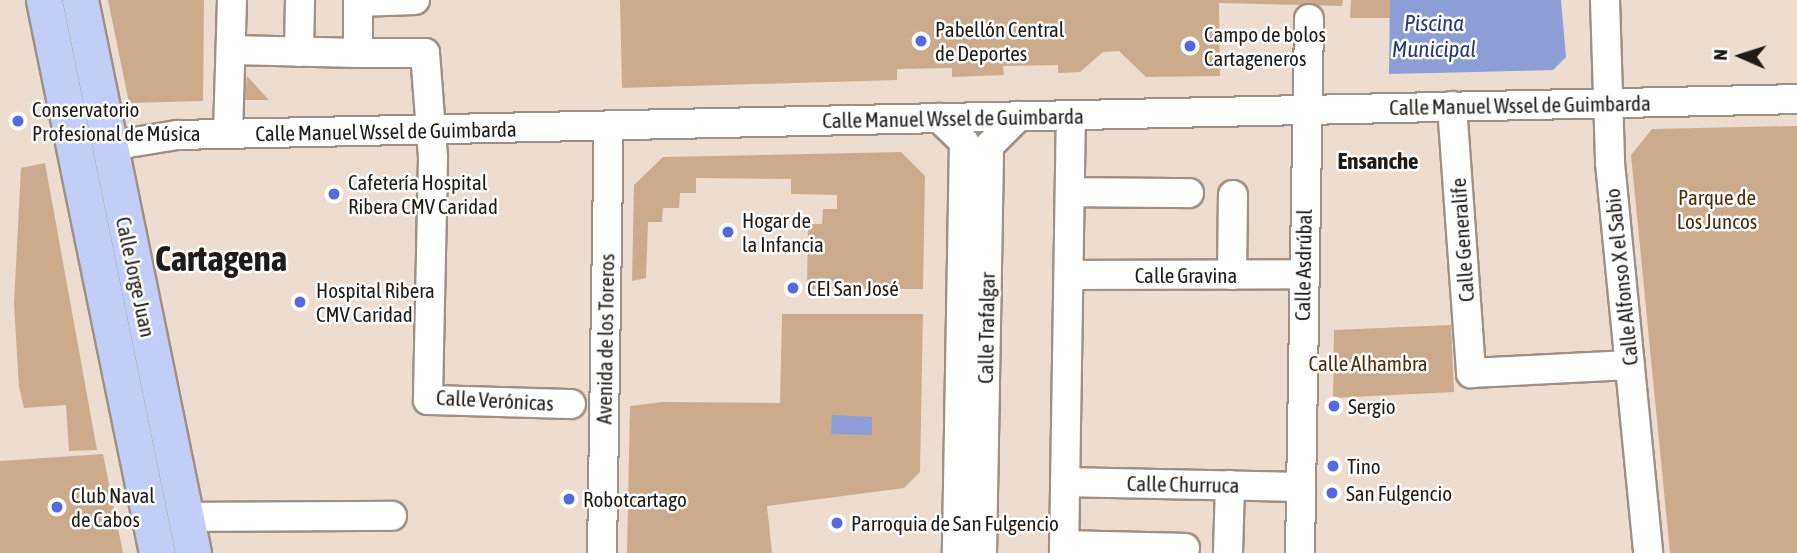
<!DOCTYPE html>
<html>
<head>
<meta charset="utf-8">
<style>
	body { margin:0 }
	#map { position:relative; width:1797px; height:553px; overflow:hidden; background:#edddd0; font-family:"Asap Condensed",sans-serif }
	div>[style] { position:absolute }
	.green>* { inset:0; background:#ccab8d }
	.water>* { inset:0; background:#8d9dd5 }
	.roads { filter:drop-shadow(2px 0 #9e9084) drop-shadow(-2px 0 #9e9084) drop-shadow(0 2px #9e9084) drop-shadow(0 -2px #9e9084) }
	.minor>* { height:28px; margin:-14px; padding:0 14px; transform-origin:14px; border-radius:14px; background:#fff }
	.major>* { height:35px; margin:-17.5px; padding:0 17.5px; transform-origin:17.5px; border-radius:17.5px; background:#c2cef8 }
	.dots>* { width:19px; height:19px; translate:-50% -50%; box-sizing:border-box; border:4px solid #fff; border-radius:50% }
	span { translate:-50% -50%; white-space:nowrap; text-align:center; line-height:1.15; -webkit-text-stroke:5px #fff; paint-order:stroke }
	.poi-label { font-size:21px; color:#201b16 }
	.left { translate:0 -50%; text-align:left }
	.street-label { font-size:21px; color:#201b16 }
	.park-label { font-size:21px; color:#4d2c07 }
	.water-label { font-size:23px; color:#2a3679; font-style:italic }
	.neighbourhood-label { font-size:23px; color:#201b16; font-weight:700 }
	.town-label { font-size:35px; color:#201b16; font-weight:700 }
	.north { position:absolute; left:1706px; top:21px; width:70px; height:70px; -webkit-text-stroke:5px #fff; paint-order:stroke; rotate:273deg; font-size:19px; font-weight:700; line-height:28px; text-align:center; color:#201b16 }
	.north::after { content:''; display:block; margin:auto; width:24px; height:32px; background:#201b16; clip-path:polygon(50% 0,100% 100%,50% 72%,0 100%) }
</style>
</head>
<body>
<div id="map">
	<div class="green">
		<i style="clip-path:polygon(108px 0,204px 0,203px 101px,129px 103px)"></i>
		<i style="clip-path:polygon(620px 0,1343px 0,1342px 6px,1219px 3px,1220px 76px,1146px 77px,1119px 51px,1103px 52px,1080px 72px,1058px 73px,1058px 65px,1003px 66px,1004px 75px,952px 77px,952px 68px,897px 69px,897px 80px,622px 88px)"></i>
		<i style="clip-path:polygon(1351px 0,1390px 0,1390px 18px,1350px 18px)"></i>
		<i style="clip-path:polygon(247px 76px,269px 100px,245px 100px)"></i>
		<i style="clip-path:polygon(1797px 126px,1797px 553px,1670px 553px,1631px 155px,1652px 129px)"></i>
		<i style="clip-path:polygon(901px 152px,925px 176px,923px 289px,807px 289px,808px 224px,822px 224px,823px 209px,837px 209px,837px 195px,791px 194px,791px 179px,696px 178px,696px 193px,680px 193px,679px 208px,663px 208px,662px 222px,648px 222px,646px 278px,632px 281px,634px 185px,663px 157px)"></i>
		<i style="clip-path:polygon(45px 163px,97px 450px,69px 451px,66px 405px,24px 408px,19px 387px,14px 304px,21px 168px)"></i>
		<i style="clip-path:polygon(782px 314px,923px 314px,920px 472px,904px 488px,767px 506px,772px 553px,627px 553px,630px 406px,662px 402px,780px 403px)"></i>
		<i style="clip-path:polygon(1451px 325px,1454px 392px,1333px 398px,1334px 330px)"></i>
		<i style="clip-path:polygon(103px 454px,123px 553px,0 553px,0 461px)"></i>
	</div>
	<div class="water">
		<i style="clip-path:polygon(1390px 0,1561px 0,1566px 57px,1553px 70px,1389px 74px)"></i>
		<i style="clip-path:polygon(832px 415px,872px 417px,872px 435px,831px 434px)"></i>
	</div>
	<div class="roads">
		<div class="minor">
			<i style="left:415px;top:0;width:57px;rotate:178deg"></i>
			<i style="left:358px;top:2px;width:51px;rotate:90deg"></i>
			<i style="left:358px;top:53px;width:67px"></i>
			<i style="left:425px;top:53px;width:105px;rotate:85.6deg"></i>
			<i style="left:433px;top:158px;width:242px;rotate:91.2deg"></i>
			<i style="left:428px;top:400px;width:143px;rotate:1.6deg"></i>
			<i style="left:1605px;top:0;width:163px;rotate:88.2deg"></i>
			<i style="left:1610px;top:163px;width:392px;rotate:84.4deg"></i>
			<i style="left:232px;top:50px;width:126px;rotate:1.4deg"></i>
			<i style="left:299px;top:52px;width:52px;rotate:-88.9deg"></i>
			<i style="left:1452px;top:106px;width:268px;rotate:85.9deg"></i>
			<i style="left:1471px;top:373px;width:159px;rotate:-2.9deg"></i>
			<i style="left:939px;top:118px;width:35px;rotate:44deg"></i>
			<i style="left:964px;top:142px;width:411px;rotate:91deg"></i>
			<i style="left:228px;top:134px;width:134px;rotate:-88.3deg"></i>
			<i style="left:110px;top:146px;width:68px;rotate:-9.3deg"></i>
			<i style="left:177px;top:135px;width:1620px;rotate:-1.27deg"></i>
			<i style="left:1070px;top:192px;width:119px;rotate:0.5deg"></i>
			<i style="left:1069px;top:275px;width:234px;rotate:-0.2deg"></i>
			<i style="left:1232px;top:275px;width:80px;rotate:-89.3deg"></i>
			<i style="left:1065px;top:482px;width:236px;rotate:1.2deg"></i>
			<i style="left:185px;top:517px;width:207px;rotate:-0.3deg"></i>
			<i style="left:1064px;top:545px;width:121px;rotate:1.4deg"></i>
			<i style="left:602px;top:553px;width:427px;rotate:-89.1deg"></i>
			<i style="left:982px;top:553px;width:407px;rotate:-89deg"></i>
			<i style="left:989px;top:146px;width:42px;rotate:-45deg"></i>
			<i style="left:1064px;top:553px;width:438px;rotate:-89.1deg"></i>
			<i style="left:1228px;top:553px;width:68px;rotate:-88.3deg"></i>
			<i style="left:1300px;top:553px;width:534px;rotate:-89.03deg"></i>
		</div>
		<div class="major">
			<i style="left:44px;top:0;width:564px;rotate:78.45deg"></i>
			<i style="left:80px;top:0;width:564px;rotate:78.45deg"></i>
		</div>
	</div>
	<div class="dots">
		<i style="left:921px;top:41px;background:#546adf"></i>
		<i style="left:1190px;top:46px;background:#546adf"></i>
		<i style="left:18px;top:121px;background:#546adf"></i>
		<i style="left:334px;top:194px;background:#546adf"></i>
		<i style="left:728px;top:232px;background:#546adf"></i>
		<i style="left:793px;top:288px;background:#546adf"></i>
		<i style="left:300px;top:302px;background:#546adf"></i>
		<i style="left:1334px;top:406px;background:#546adf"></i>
		<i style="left:1333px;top:466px;background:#546adf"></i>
		<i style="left:1332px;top:493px;background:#546adf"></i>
		<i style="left:569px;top:499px;background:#546adf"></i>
		<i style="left:57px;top:507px;background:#546adf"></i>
		<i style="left:837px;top:523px;background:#546adf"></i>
	</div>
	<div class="poi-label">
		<span class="left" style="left:935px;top:41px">Pabellón Central<br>de Deportes</span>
		<span class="left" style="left:1204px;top:46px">Campo de bolos<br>Cartageneros</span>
		<span class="left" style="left:32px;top:121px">Conservatorio<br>Profesional de Música</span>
		<span class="left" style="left:348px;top:194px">Cafetería Hospital<br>Ribera CMV Caridad</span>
		<span class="left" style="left:742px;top:232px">Hogar de<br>la Infancia</span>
		<span class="left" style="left:807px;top:288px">CEI San José</span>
		<span class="left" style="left:316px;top:302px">Hospital Ribera<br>CMV Caridad</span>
		<span class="left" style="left:1348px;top:406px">Sergio</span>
		<span class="left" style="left:1347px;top:466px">Tino</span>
		<span class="left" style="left:1346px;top:493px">San Fulgencio</span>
		<span class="left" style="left:71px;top:507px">Club Naval<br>de Cabos</span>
		<span class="left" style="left:583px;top:499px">Robotcartago</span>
		<span class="left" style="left:851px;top:523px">Parroquia de San Fulgencio</span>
	</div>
	<div class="street-label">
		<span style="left:1520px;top:105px;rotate:-1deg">Calle Manuel Wssel de Guimbarda</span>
		<span style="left:953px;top:118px;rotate:-1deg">Calle Manuel Wssel de Guimbarda</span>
		<span style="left:386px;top:131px;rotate:-1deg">Calle Manuel Wssel de Guimbarda</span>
		<span style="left:1462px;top:240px;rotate:-94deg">Calle Generalife</span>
		<span style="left:1303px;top:265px;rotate:-89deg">Calle Asdrúbal</span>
		<span style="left:1186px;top:275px">Calle Gravina</span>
		<span style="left:136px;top:277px;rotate:78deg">Calle Jorge Juan</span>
		<span style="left:1621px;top:277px;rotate:-96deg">Calle Alfonso X el Sabio</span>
		<span style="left:986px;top:328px;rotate:-89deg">Calle Trafalgar</span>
		<span style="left:605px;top:339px;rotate:-89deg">Avenida de los Toreros</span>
		<span style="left:495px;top:400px;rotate:3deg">Calle Verónicas</span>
		<span style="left:1183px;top:484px;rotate:1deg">Calle Churruca</span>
	</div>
	<div class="park-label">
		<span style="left:1717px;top:209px">Parque de<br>Los Juncos</span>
		<span style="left:1368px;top:363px">Calle Alhambra</span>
	</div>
	<div class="water-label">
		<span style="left:1434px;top:36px">Piscina<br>Municipal</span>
	</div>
	<div class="neighbourhood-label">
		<span style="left:1378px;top:161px">Ensanche</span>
	</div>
	<div class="town-label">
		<span style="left:221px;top:258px">Cartagena</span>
	</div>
	<div class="north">N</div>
</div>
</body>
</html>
